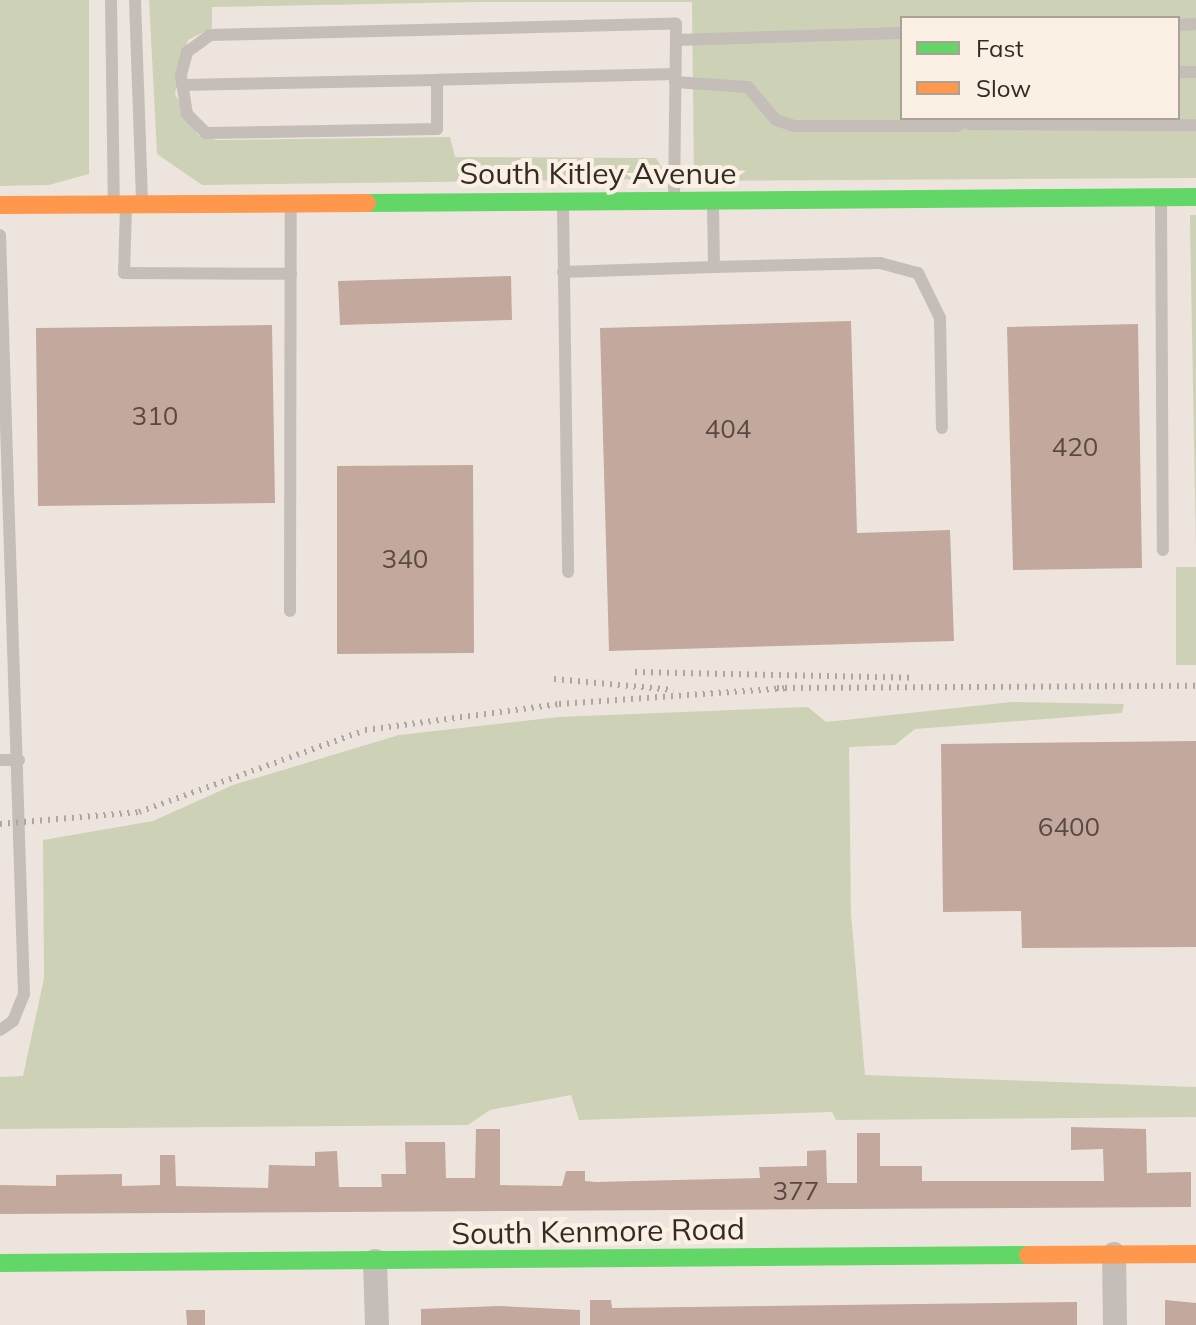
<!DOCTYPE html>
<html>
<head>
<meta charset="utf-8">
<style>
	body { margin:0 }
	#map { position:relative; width:1196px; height:1325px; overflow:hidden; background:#ede5dd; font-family:Mulish,sans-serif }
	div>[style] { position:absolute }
	.green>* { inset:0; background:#cdd2b6 }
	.building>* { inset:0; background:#c2a89d }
	.lane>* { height:12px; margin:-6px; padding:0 6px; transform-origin:6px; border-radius:6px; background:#c5bdb7 }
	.street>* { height:24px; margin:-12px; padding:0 12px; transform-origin:12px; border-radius:12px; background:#c5bdb7 }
	.fast>* { height:18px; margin:-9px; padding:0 9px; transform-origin:9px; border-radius:9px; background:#63d668 }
	.slow>* { height:18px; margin:-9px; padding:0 9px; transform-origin:9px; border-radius:9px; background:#ff974d }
	.rail>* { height:6px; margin-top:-3px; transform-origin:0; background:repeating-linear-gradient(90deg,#ada6a1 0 2px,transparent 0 8px) }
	span { translate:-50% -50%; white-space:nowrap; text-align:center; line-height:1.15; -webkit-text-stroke:8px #faf0e4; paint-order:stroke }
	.number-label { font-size:26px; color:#584a43 }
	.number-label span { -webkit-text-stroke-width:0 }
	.street-label { font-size:30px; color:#352b25 }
	.legend { position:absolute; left:900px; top:16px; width:280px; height:104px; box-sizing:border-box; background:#faf0e4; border:2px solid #aba198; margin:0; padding:10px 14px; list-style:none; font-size:24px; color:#352b25 }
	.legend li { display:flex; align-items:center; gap:16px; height:40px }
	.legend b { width:40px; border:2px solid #aba198 }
</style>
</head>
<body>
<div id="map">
	<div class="green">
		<i style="clip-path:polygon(0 0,89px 0,89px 174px,49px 185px,0 186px)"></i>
		<i style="clip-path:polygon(evenodd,149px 0,1196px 0,1196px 178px,694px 181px,692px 2px,477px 2px,212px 7px,212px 28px,188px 40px,175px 94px,198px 135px,217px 140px,450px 137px,455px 157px,656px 158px,662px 168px,656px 179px,202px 185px,157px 154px,149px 0,902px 18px,1178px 18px,1178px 118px,902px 118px,902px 18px)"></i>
		<i style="clip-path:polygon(1190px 215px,1196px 215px,1196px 549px,1190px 224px)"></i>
		<i style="clip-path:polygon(1176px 567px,1196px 567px,1196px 665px,1176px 665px)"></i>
		<i style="clip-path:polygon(1011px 702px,1124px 704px,1122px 713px,915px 729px,895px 745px,849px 747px,851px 914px,865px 1075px,1196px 1087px,1196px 1117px,836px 1120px,832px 1112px,579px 1120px,571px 1095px,490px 1110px,468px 1125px,0 1129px,0 1077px,23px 1076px,44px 978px,43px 840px,153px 821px,233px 785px,399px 735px,558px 717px,808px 707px,826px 722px)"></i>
	</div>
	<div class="building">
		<i style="clip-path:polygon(511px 276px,512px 320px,340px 325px,338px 281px)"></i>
		<i style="clip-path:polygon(851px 321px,857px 533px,950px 530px,954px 641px,609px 651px,600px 328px)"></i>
		<i style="clip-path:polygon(1138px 324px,1142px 568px,1013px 570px,1007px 327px)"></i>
		<i style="clip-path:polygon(272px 325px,275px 503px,38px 506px,36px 328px)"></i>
		<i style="clip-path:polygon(473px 465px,474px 653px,337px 654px,337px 466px)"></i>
		<i style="clip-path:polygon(1196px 741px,1196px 947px,1022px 948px,1021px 911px,943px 912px,941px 744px)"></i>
		<i style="clip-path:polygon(1071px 1127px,1146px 1129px,1147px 1173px,1191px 1172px,1191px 1207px,0 1214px,0 1185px,56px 1186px,56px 1175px,122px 1174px,122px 1186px,160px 1185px,160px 1155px,175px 1155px,176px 1186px,268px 1188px,269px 1165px,315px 1166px,315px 1152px,337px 1151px,339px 1187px,382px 1187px,381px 1174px,406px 1174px,405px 1142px,445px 1142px,446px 1178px,475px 1178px,476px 1129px,500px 1129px,500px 1185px,562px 1186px,566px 1171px,585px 1171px,585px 1181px,596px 1182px,760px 1178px,759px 1167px,807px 1166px,807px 1151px,826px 1150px,827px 1183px,857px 1183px,857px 1133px,880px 1133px,880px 1166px,922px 1166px,922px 1181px,1104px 1181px,1103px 1149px,1071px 1150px)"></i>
		<i style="clip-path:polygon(590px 1300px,611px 1300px,612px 1308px,1077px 1302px,1077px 1325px,590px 1325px)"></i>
		<i style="clip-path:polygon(1165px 1300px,1196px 1303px,1196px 1325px,1165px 1325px)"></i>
		<i style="clip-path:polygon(499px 1306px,580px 1310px,580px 1325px,421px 1325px,421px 1309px)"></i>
		<i style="clip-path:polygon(186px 1310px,205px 1310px,205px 1325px,187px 1325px)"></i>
	</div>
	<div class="lane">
		<i style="left:111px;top:0;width:204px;rotate:89.2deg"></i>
		<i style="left:135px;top:0;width:204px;rotate:88deg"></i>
		<i style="left:1178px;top:25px;width:18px;rotate:-3deg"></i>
		<i style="left:1178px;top:72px;width:18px"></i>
		<i style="left:675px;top:74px;width:238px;rotate:178.6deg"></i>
		<i style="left:437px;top:80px;width:49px;rotate:90deg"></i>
		<i style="left:437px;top:129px;width:231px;rotate:179deg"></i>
		<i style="left:206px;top:133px;width:27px;rotate:-135deg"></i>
		<i style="left:187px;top:114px;width:39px;rotate:-99deg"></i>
		<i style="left:181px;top:75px;width:24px;rotate:-75deg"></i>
		<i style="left:187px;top:52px;width:29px;rotate:-36deg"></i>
		<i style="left:210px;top:35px;width:466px;rotate:-1.4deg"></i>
		<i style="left:676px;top:24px;width:16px;rotate:90deg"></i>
		<i style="left:675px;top:82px;width:73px;rotate:3.9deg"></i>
		<i style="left:748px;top:87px;width:43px;rotate:49.7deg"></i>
		<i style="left:776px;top:120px;width:20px;rotate:18deg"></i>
		<i style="left:795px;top:126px;width:161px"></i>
		<i style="left:956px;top:126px;width:20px;rotate:-24deg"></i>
		<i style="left:182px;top:85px;width:255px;rotate:-1.1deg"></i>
		<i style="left:969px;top:124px;width:227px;rotate:0.3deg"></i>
		<i style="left:674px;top:200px;width:160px;rotate:-89.3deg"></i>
		<i style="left:676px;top:40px;width:226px;rotate:-1.8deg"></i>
		<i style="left:1161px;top:200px;width:350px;rotate:89.7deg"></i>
		<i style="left:713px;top:203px;width:64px;rotate:89.1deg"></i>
		<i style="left:714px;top:267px;width:166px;rotate:-1.4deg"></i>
		<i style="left:880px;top:263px;width:39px;rotate:15deg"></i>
		<i style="left:918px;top:273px;width:50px;rotate:63.9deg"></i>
		<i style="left:940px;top:318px;width:110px;rotate:89deg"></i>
		<i style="left:563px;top:204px;width:368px;rotate:89.2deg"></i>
		<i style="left:126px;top:207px;width:66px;rotate:91.7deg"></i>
		<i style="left:124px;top:273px;width:167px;rotate:0.3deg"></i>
		<i style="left:0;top:235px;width:759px;rotate:88.19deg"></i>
		<i style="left:24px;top:994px;width:29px;rotate:112deg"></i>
		<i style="left:13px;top:1021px;width:16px;rotate:145deg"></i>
		<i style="left:563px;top:272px;width:151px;rotate:-1.9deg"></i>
		<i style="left:290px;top:611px;width:405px;rotate:-89.9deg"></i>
		<i style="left:0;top:760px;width:19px"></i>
	</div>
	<div class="street">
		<i style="left:1114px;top:1254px;width:71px;rotate:89.2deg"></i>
		<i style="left:375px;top:1261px;width:64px;rotate:88.2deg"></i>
	</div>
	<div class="fast">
		<i style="left:367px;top:203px;width:829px;rotate:-0.41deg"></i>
		<i style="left:0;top:1263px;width:1028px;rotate:-0.45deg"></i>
	</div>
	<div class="slow">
		<i style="left:0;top:205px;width:367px;rotate:-0.3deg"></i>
		<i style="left:1028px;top:1255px;width:168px;rotate:-0.3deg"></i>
	</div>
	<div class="rail">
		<i style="left:635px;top:672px;width:280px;rotate:1.2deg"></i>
		<i style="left:554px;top:679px;width:120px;rotate:5.3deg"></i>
		<i style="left:777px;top:688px;width:419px;rotate:-0.3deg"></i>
		<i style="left:0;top:824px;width:140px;rotate:-4.9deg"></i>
		<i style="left:139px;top:812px;width:240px;rotate:-19.9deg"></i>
		<i style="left:365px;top:730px;width:196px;rotate:-7.6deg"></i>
		<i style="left:559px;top:704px;width:227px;rotate:-4deg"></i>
	</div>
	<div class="number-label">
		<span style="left:155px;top:416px">310</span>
		<span style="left:728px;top:429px">404</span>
		<span style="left:1075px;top:447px">420</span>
		<span style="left:405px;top:559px">340</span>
		<span style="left:1069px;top:827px">6400</span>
		<span style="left:796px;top:1191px">377</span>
	</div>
	<div class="street-label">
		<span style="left:598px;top:173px">South Kitley Avenue</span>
		<span style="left:598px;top:1231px;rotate:-1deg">South Kenmore Road</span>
	</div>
	<ul class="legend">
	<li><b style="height:10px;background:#63d668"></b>Fast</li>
	<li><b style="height:10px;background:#ff974d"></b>Slow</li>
	</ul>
</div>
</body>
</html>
